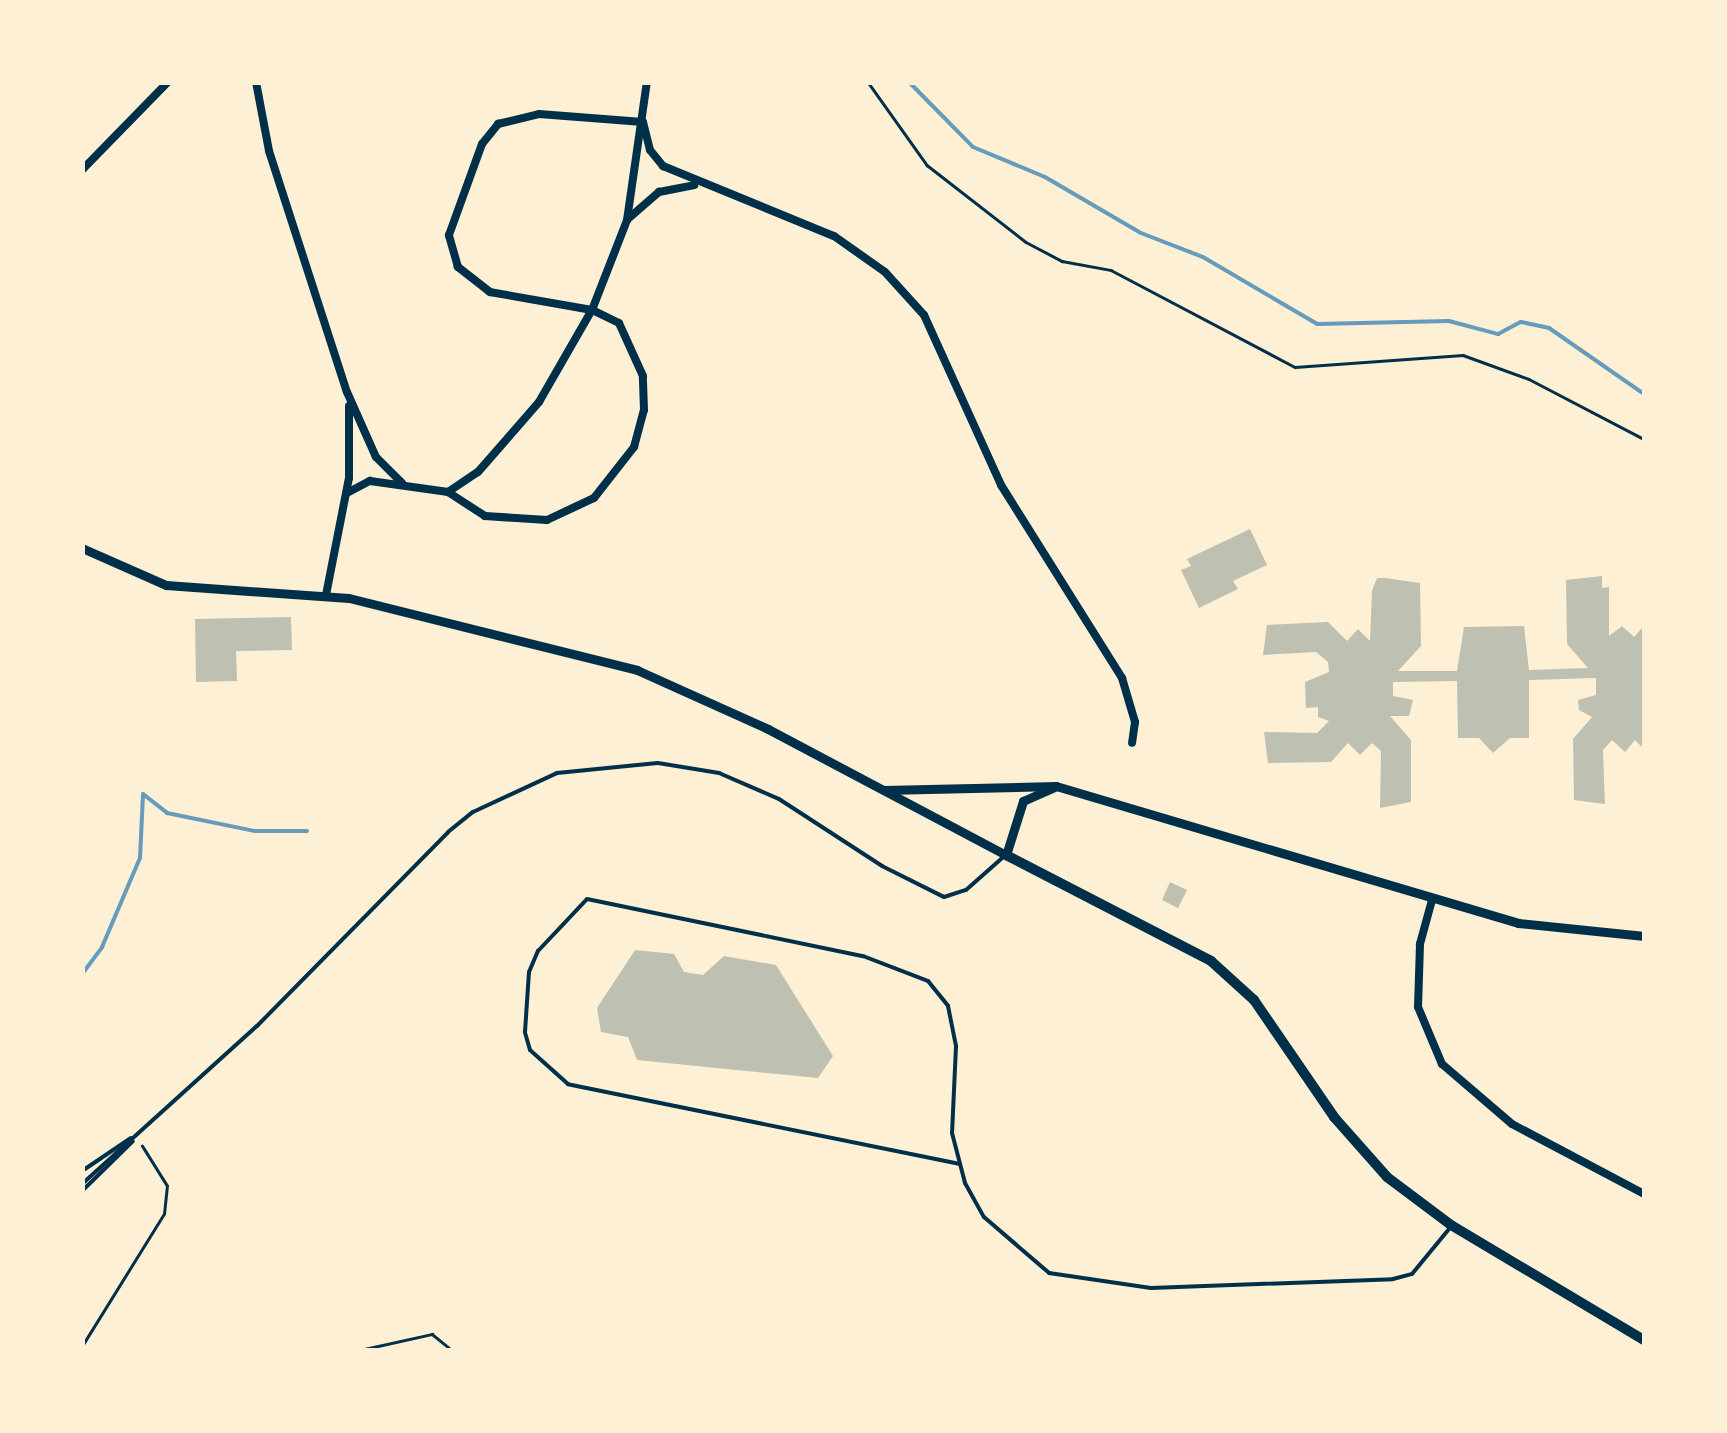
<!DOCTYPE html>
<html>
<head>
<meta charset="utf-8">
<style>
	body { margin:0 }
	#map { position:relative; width:1727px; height:1433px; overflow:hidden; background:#fdf0d5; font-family:Rubik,sans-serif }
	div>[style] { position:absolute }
	.stream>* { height:4px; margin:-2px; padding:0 2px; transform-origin:2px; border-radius:2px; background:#669bbc }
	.building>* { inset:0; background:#bec0b2 }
	.path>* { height:2.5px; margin:-1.25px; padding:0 1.25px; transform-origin:1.25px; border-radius:1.25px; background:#003049 }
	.service>* { height:4px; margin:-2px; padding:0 2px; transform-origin:2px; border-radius:2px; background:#003049 }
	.minor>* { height:8px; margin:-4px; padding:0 4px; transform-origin:4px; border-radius:4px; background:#003049 }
	.tertiary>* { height:9px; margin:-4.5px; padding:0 4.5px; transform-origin:4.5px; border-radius:4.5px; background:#003049 }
	.secondary>* { height:10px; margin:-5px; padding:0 5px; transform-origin:5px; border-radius:5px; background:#003049 }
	span { translate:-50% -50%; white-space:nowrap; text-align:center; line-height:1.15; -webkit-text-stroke:8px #fdf0d5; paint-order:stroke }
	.frame { position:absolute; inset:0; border:85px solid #fdf0d5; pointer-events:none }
</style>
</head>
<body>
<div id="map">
	<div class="stream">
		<i style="left:909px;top:82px;width:91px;rotate:45.4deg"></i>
		<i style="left:973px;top:147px;width:78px;rotate:22.6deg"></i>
		<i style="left:1045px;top:177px;width:111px;rotate:30.3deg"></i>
		<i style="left:1141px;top:233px;width:66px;rotate:21.2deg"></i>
		<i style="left:1203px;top:257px;width:132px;rotate:30.4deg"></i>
		<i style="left:1317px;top:324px;width:132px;rotate:-1.3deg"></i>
		<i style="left:1449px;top:321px;width:51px;rotate:14.9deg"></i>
		<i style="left:1498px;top:334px;width:26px;rotate:-28deg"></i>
		<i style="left:1521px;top:322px;width:29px;rotate:12deg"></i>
		<i style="left:1549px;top:328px;width:116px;rotate:34.8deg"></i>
		<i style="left:143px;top:794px;width:31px;rotate:38deg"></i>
		<i style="left:167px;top:813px;width:90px;rotate:11.6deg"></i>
		<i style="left:255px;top:831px;width:52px"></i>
		<i style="left:82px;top:974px;width:34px;rotate:-53deg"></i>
		<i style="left:102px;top:947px;width:97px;rotate:-66.9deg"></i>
		<i style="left:140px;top:858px;width:64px;rotate:-87.3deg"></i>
	</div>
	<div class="building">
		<i style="clip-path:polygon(1250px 529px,1267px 565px,1233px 581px,1238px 589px,1199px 608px,1181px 570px,1191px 566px,1187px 559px)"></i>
		<i style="clip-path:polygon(1602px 576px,1602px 588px,1609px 587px,1609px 636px,1622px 626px,1634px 637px,1644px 626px,1644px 749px,1635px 740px,1625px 752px,1612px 740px,1603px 750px,1605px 804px,1574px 800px,1573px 739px,1592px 717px,1579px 710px,1578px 700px,1596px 695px,1596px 678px,1529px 680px,1529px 738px,1510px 738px,1493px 753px,1479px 738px,1458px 738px,1457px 681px,1393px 682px,1393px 696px,1413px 700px,1409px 716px,1390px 716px,1411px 740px,1411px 802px,1380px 808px,1381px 751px,1372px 743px,1360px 755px,1348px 743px,1331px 762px,1268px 763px,1264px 732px,1317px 733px,1329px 721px,1318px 717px,1318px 707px,1306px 708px,1305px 682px,1329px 672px,1328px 662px,1316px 652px,1263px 655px,1267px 625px,1328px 622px,1347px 641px,1358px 629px,1370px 641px,1372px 591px,1377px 578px,1385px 578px,1420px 583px,1421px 646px,1398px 671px,1457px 671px,1464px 627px,1524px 626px,1529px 670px,1588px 668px,1567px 644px,1566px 580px)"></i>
		<i style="clip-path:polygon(291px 617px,292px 650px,236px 651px,237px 681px,196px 682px,195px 619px)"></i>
		<i style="clip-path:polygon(1170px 882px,1187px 890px,1178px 908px,1162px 900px)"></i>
		<i style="clip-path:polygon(635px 950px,674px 954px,684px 972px,703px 975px,724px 956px,776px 965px,833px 1056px,818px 1078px,637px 1060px,628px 1037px,601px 1032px,597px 1008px)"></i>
	</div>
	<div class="path">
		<i style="left:868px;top:82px;width:102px;rotate:54.6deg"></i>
		<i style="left:927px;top:165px;width:125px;rotate:37.9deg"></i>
		<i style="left:1026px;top:242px;width:41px;rotate:27.8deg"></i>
		<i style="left:1062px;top:261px;width:50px;rotate:10.4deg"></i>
		<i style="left:1111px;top:270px;width:208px;rotate:27.8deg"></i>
		<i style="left:1295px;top:367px;width:168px;rotate:-4.1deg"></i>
		<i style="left:1463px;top:355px;width:70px;rotate:20deg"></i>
		<i style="left:1529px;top:379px;width:130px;rotate:27.6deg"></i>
		<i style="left:82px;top:1346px;width:155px;rotate:-58.2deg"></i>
		<i style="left:164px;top:1214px;width:28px;rotate:-84deg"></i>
		<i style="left:167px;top:1186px;width:47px;rotate:-122deg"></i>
		<i style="left:360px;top:1350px;width:74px;rotate:-12.5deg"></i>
		<i style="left:432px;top:1334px;width:26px;rotate:39deg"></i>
	</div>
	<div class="service">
		<i style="left:960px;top:1164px;width:400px;rotate:-168.5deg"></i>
		<i style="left:568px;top:1084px;width:51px;rotate:-138.2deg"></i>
		<i style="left:530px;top:1050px;width:19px;rotate:-106deg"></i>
		<i style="left:525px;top:1032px;width:60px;rotate:-86.2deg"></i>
		<i style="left:529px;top:972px;width:23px;rotate:-67deg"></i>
		<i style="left:538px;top:951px;width:71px;rotate:-46.7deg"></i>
		<i style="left:587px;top:899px;width:282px;rotate:11.7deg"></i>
		<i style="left:863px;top:956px;width:70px;rotate:21deg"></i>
		<i style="left:928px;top:981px;width:32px;rotate:51deg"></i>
		<i style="left:948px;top:1006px;width:41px;rotate:78.7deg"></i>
		<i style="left:956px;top:1046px;width:87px;rotate:92.6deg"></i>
		<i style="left:952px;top:1133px;width:52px;rotate:75.4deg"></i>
		<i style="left:965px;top:1183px;width:39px;rotate:61deg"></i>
		<i style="left:984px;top:1217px;width:86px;rotate:40.7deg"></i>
		<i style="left:1049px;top:1273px;width:103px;rotate:8.4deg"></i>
		<i style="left:1151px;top:1288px;width:242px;rotate:-2.1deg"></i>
		<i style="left:1393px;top:1279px;width:20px;rotate:-15deg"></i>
		<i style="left:1412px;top:1274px;width:58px;rotate:-50.6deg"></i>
		<i style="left:82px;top:1171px;width:59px;rotate:-34deg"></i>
		<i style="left:82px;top:1184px;width:236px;rotate:-42.1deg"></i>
		<i style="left:257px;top:1026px;width:272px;rotate:-45.4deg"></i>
		<i style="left:448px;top:832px;width:32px;rotate:-39deg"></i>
		<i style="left:473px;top:812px;width:93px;rotate:-24.9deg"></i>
		<i style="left:557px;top:773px;width:101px;rotate:-5.7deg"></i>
		<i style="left:658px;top:763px;width:62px;rotate:9.3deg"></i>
		<i style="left:719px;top:773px;width:65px;rotate:23.4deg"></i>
		<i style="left:779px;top:799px;width:123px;rotate:33deg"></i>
		<i style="left:882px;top:866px;width:69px;rotate:26.6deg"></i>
		<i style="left:944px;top:897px;width:23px;rotate:-18deg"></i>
		<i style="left:966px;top:890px;width:48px;rotate:-41.6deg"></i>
		<i style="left:82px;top:1191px;width:71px;rotate:-44.4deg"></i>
	</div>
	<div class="minor">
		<i style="left:256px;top:82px;width:70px;rotate:79.3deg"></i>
		<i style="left:269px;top:151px;width:253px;rotate:72.1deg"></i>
		<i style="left:347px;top:392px;width:71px;rotate:66deg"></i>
		<i style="left:376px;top:457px;width:37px;rotate:45deg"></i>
		<i style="left:643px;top:122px;width:29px;rotate:76deg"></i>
		<i style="left:650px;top:150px;width:21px;rotate:51deg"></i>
		<i style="left:663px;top:166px;width:185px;rotate:22.3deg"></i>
		<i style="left:834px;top:236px;width:62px;rotate:35.2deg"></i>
		<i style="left:885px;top:272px;width:58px;rotate:47.8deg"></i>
		<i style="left:924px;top:315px;width:187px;rotate:65.6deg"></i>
		<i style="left:1001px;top:485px;width:228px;rotate:57.9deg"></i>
		<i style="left:1122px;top:678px;width:46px;rotate:73.5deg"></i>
		<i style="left:1135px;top:722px;width:21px;rotate:98deg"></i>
		<i style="left:82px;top:170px;width:123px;rotate:-45.7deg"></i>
		<i style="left:629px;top:218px;width:40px;rotate:-41deg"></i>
		<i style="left:659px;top:192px;width:36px;rotate:-11deg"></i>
		<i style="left:448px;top:492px;width:44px;rotate:33deg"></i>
		<i style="left:485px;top:516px;width:62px;rotate:3.7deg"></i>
		<i style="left:547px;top:520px;width:52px;rotate:-25.1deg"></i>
		<i style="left:594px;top:498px;width:65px;rotate:-51.9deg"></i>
		<i style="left:634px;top:447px;width:38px;rotate:-75deg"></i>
		<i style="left:644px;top:410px;width:34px;rotate:-92deg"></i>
		<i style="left:643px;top:376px;width:58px;rotate:-114.4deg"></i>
		<i style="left:619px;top:323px;width:30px;rotate:-154deg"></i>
		<i style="left:592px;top:310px;width:104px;rotate:-170deg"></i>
		<i style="left:490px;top:292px;width:41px;rotate:-142deg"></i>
		<i style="left:458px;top:267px;width:33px;rotate:-106deg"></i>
		<i style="left:449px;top:235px;width:97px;rotate:-70.1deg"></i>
		<i style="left:482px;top:144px;width:26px;rotate:-51deg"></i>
		<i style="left:498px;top:124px;width:42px;rotate:-13.7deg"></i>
		<i style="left:539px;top:114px;width:104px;rotate:4.4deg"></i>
		<i style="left:347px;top:493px;width:26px;rotate:-28deg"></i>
		<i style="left:370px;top:481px;width:79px;rotate:8deg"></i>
		<i style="left:448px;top:492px;width:36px;rotate:-34deg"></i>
		<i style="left:478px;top:472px;width:93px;rotate:-48.9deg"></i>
		<i style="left:539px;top:402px;width:106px;rotate:-60.1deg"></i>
		<i style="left:592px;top:310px;width:97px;rotate:-68.7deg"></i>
		<i style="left:627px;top:220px;width:139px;rotate:-81.8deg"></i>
		<i style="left:326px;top:595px;width:119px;rotate:-78.9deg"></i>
		<i style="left:349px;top:478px;width:72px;rotate:-90deg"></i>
		<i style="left:1432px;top:900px;width:46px;rotate:105.3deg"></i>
		<i style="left:1420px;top:944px;width:63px;rotate:91.8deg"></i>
		<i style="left:1418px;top:1007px;width:62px;rotate:67.2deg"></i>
		<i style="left:1442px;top:1064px;width:92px;rotate:40.6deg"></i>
		<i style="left:1512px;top:1124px;width:149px;rotate:27.9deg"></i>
	</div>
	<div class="tertiary">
		<i style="left:82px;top:548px;width:92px;rotate:23.8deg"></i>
		<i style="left:166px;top:585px;width:183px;rotate:4.1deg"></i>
		<i style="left:349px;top:598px;width:297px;rotate:14deg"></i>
		<i style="left:637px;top:670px;width:144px;rotate:24.2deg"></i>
		<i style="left:768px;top:729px;width:269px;rotate:27.9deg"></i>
		<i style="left:1006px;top:855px;width:57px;rotate:-72.5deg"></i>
		<i style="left:1023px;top:801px;width:36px;rotate:-24deg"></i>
		<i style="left:884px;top:790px;width:172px;rotate:-1.3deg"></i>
		<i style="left:1056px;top:786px;width:482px;rotate:16.5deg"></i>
		<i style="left:1518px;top:923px;width:127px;rotate:5.9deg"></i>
	</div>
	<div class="secondary">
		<i style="left:1006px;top:855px;width:231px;rotate:27.3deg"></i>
		<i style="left:1211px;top:961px;width:58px;rotate:42.2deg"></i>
		<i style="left:1254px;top:1000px;width:142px;rotate:55.6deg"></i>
		<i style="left:1334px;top:1117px;width:80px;rotate:48.5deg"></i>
		<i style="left:1387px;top:1177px;width:80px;rotate:36.9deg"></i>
		<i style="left:1451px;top:1225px;width:225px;rotate:30.8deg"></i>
	</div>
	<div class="frame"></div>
</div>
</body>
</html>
